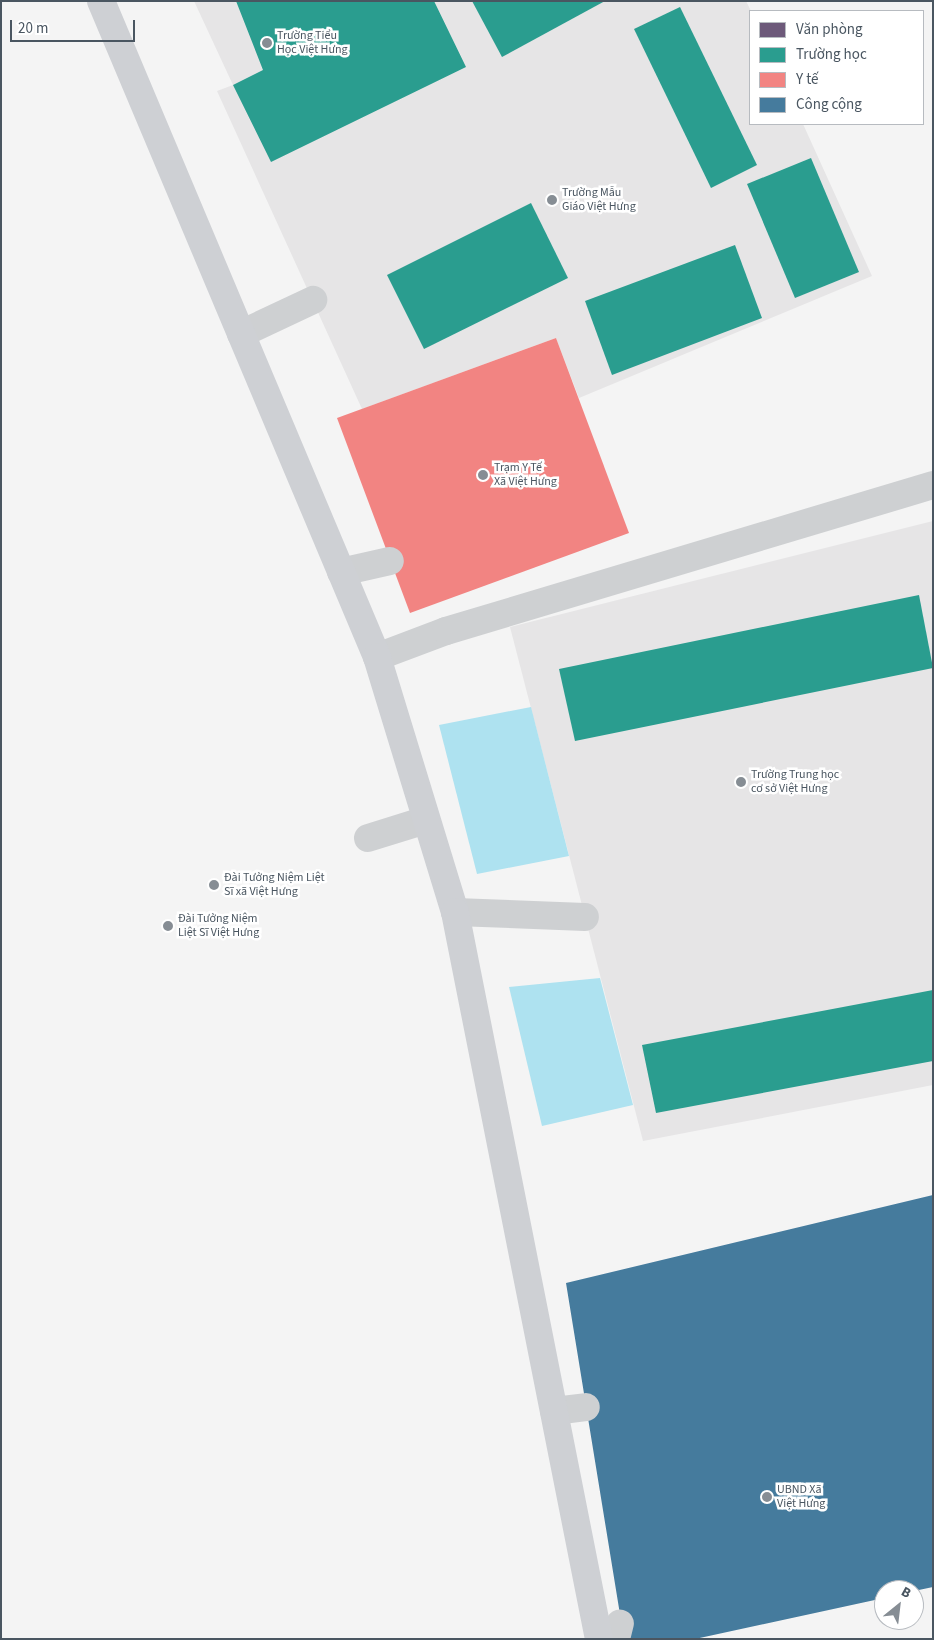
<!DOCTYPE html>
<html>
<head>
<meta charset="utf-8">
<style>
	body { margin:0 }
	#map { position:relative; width:934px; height:1640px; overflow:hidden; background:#f4f4f4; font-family:"Source Sans 3",sans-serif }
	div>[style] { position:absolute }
	.education>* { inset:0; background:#e6e5e6 }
	.water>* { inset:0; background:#aee2f0 }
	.offices>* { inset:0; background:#6d597a }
	.schools>* { inset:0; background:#2a9d8f }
	.health>* { inset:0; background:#f28482 }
	.public>* { inset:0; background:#457b9d }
	.street>* { height:28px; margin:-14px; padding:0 14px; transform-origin:14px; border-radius:14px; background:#ced0d2 }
	.secondary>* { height:28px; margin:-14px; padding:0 14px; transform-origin:14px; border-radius:14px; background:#ced0d4 }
	.dots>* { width:14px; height:14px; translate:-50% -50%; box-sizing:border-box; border:2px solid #fff; border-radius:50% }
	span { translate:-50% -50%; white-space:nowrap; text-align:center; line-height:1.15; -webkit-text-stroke:5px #fff; paint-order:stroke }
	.poi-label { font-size:12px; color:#4a5661 }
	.left { translate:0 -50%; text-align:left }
	.frame { position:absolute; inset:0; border:2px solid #4a5661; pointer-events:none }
	.legend { position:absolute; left:749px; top:10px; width:175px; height:115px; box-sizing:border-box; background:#fff; border:1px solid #b7bbc0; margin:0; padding:6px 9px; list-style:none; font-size:15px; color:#4a5661 }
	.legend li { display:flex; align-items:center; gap:10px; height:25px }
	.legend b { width:25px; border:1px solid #b7bbc0 }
	.north { position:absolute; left:874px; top:1580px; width:50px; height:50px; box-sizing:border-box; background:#fff; border:1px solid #b7bbc0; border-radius:50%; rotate:29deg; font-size:14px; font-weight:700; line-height:20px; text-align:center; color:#4a5661 }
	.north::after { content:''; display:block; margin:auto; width:18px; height:22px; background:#868d94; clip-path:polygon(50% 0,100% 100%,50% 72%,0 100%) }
	.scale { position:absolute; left:10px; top:20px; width:125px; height:22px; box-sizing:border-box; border:2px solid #4a5661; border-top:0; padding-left:6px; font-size:15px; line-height:18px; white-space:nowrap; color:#4a5661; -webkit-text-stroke:4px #fff; paint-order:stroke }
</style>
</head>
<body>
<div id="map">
	<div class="education">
		<i style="clip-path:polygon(194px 1px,746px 1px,751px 11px,750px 124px,803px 124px,872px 276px,579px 398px,556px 338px,362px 409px,217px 91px,233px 85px)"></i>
		<i style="clip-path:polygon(933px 521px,933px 1085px,643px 1141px,510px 627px)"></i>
	</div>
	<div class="water">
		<i style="clip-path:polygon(531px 707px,569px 856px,477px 874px,439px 725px)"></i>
		<i style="clip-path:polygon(600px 978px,633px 1105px,542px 1126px,509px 987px)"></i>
	</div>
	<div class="offices">
		<i style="clip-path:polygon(883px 1277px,901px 1347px,856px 1358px,850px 1333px,746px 1358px,753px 1386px,711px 1396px,693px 1322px)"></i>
		<i style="clip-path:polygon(678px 1322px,688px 1388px,589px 1401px,579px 1335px)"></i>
		<i style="clip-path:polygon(933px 1389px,933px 1466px,932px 1466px,911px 1395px)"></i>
	</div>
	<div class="schools">
		<i style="clip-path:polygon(236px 1px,434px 1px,466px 67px,271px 162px,233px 85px,263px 70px)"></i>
		<i style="clip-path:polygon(472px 1px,605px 1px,502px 57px)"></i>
		<i style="clip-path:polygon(680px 7px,757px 165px,711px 188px,634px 29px)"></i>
		<i style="clip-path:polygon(811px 158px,859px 272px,795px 298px,747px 184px)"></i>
		<i style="clip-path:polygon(531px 203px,568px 278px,424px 349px,387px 275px)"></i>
		<i style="clip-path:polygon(735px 245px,762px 318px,612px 375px,585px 301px)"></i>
		<i style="clip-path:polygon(919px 595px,933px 668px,575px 741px,559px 669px)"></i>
		<i style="clip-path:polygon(933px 990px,933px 1061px,656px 1113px,642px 1045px)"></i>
	</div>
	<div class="health">
		<i style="clip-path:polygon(556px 338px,629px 533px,410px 613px,337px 418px)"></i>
	</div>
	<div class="public">
		<i style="clip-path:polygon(933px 1195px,933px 1587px,914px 1591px,884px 1590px,884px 1598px,695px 1639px,624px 1639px,566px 1283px)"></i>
	</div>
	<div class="street">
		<i style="left:241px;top:334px;width:80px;rotate:-25.3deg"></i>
		<i style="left:341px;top:572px;width:50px;rotate:-12.7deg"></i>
		<i style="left:377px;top:657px;width:74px;rotate:-20.6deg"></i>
		<i style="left:446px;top:631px;width:508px;rotate:-16.69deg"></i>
		<i style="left:368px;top:838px;width:61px;rotate:-17.2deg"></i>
		<i style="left:455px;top:912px;width:130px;rotate:2.2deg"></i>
		<i style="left:554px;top:1411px;width:32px;rotate:-7deg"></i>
		<i style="left:616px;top:1639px;width:16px;rotate:-76deg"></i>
	</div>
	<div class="secondary">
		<i style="left:101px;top:1px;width:712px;rotate:67.18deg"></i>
		<i style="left:377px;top:657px;width:267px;rotate:73deg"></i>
		<i style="left:455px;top:912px;width:741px;rotate:78.8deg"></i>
	</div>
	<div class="dots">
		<i style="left:267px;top:43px;background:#868d94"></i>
		<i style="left:552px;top:200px;background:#868d94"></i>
		<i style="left:483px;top:475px;background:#868d94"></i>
		<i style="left:741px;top:782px;background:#868d94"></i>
		<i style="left:214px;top:885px;background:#868d94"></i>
		<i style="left:168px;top:926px;background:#868d94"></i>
		<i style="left:767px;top:1497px;background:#868d94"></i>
	</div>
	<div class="poi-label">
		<span class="left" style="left:277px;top:43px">Trường Tiểu<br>Học Việt Hưng</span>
		<span class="left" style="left:562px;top:200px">Trường Mẫu<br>Giáo Việt Hưng</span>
		<span class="left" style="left:494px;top:475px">Trạm Y Tế<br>Xã Việt Hưng</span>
		<span class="left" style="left:751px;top:782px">Trường Trung học<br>cơ sở Việt Hưng</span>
		<span class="left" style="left:224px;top:885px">Đài Tưởng Niệm Liệt<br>Sĩ xã Việt Hưng</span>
		<span class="left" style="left:178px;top:926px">Đài Tưởng Niệm<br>Liệt Sĩ Việt Hưng</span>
		<span class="left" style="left:777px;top:1497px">UBND Xã<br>Việt Hưng</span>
	</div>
	<div class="frame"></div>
	<ul class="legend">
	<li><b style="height:14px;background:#6d597a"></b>Văn phòng</li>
	<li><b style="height:14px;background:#2a9d8f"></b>Trường học</li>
	<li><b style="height:14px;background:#f28482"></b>Y tế</li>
	<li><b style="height:14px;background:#457b9d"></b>Công cộng</li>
	</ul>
	<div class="north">B</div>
	<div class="scale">20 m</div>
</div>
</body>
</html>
